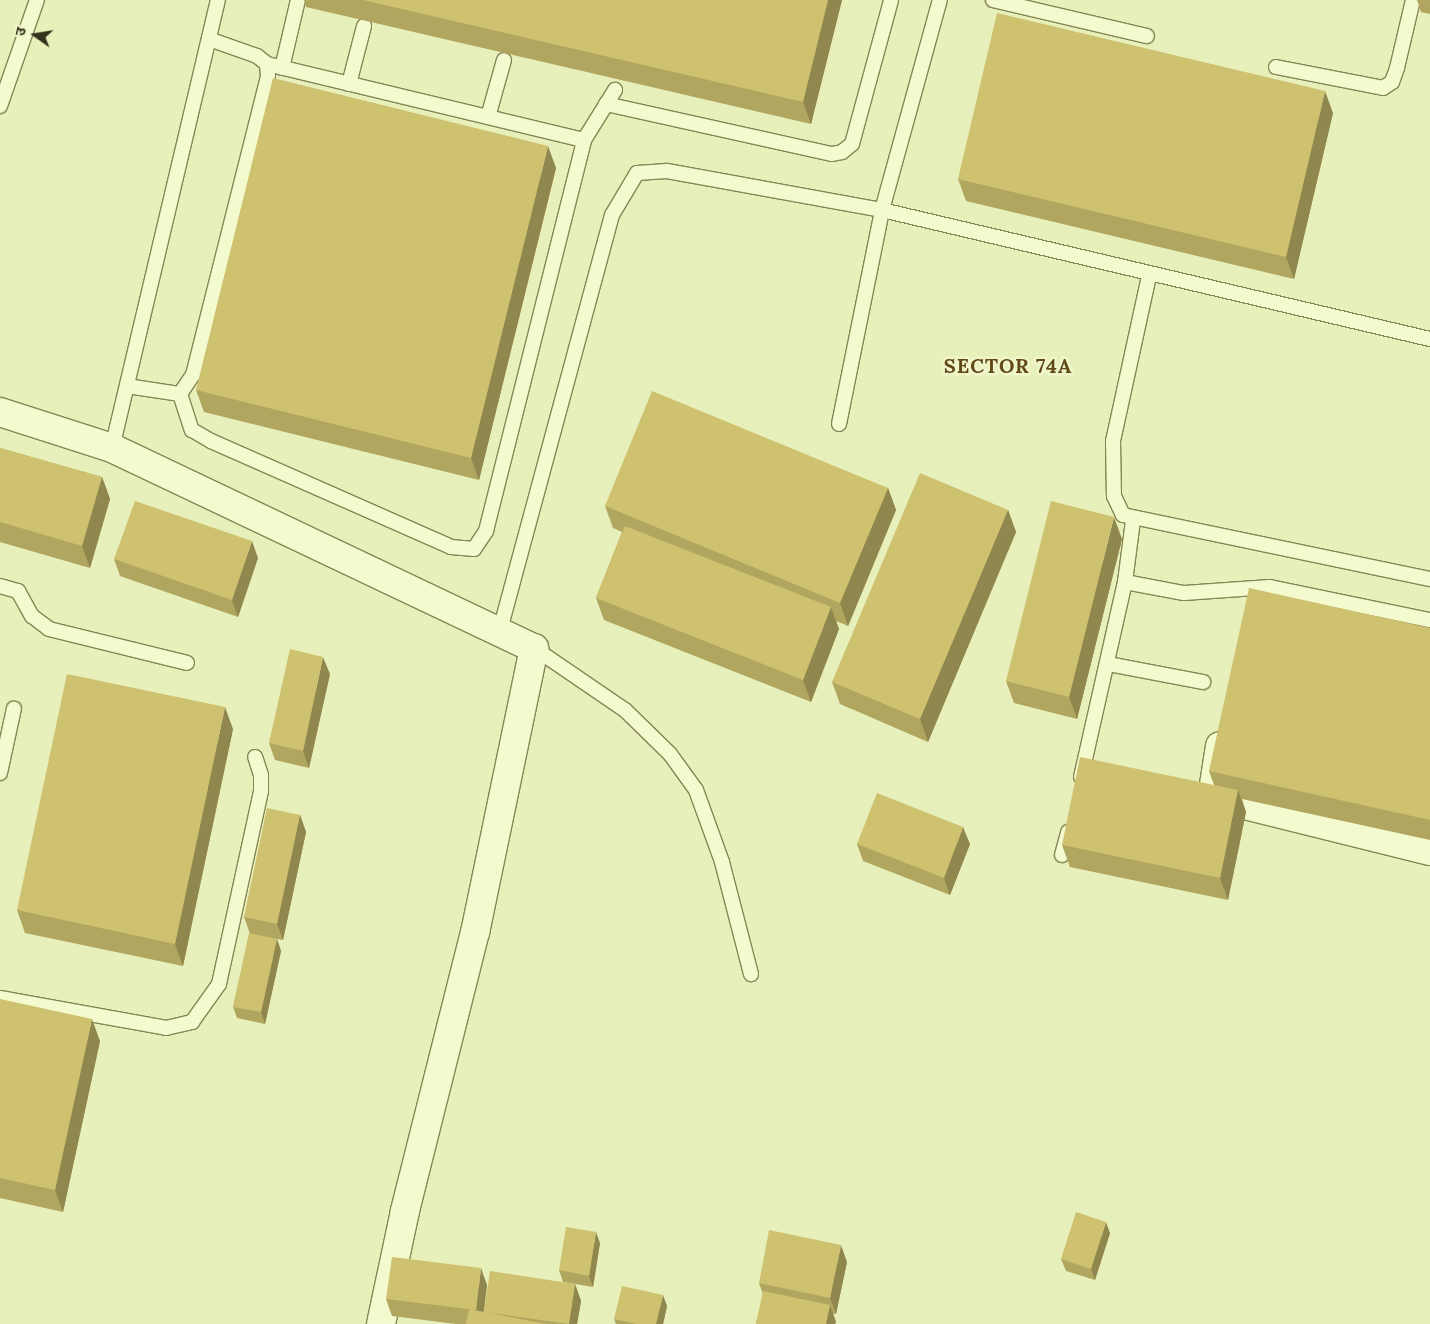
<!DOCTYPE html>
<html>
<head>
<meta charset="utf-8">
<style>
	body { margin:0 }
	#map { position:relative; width:1430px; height:1324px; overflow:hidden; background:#e7efbb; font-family:Lora,"Noto Sans Devanagari",serif }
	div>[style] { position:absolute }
	.roads { filter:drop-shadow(1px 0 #868555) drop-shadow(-1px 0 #868555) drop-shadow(0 1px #868555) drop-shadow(0 -1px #868555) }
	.service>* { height:14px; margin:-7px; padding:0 7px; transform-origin:7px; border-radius:7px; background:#f3face }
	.minor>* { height:28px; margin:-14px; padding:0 14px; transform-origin:14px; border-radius:14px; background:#f3face }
	.wall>* { inset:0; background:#b1a65f }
	.shaded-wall>* { inset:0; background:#90874e }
	.building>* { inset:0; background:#cec16f }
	span { translate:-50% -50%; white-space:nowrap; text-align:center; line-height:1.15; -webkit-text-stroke:5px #eff6ca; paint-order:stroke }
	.district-label { font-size:20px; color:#624918; font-weight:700; letter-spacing:1px }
	.north { position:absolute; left:10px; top:10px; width:50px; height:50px; -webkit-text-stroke:4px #eff6ca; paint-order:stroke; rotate:283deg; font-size:14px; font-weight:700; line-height:20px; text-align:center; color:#34321a }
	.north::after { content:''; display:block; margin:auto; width:18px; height:22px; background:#34321a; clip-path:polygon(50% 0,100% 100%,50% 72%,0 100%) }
</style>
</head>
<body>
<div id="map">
	<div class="roads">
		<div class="service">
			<i style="left:993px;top:0;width:158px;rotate:13.2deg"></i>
			<i style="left:267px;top:64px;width:326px;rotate:13.5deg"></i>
			<i style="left:1276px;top:67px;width:109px;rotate:11.1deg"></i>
			<i style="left:1383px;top:88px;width:11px;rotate:-34deg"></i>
			<i style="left:1392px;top:82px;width:15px;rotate:-70deg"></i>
			<i style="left:1397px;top:68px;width:70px;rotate:-76.8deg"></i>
			<i style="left:282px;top:68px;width:70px;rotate:-76.8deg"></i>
			<i style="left:349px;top:84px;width:60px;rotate:-75.5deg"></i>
			<i style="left:606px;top:104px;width:231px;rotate:12.5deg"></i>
			<i style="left:832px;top:154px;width:10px;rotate:-11deg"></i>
			<i style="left:842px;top:152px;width:13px;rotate:-39deg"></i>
			<i style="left:852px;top:144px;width:149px;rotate:-74.8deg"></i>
			<i style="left:0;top:106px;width:112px;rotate:-70.8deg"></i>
			<i style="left:488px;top:117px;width:59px;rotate:-74.3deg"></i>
			<i style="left:1149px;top:276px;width:169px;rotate:102.3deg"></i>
			<i style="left:1113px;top:441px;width:55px;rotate:89deg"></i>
			<i style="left:1114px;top:496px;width:21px;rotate:65deg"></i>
			<i style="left:1123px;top:515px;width:314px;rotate:11.8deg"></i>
			<i style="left:127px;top:386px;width:54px;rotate:8.6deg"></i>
			<i style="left:180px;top:394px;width:23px;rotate:-56deg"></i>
			<i style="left:193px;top:375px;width:308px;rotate:-75.9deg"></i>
			<i style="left:268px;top:76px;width:12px;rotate:-95deg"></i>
			<i style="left:267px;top:64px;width:13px;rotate:-141deg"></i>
			<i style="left:257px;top:56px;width:51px;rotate:-160.5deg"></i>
			<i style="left:180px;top:394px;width:38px;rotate:72deg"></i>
			<i style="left:192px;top:430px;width:22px;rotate:30deg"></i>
			<i style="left:211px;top:441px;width:262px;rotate:23.8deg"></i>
			<i style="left:451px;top:547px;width:23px;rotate:5deg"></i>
			<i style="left:474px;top:549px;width:22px;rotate:-56deg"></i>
			<i style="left:486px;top:531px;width:403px;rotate:-75.9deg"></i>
			<i style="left:584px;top:140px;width:59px;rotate:-58.2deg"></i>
			<i style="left:839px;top:424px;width:218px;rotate:-78.6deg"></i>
			<i style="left:882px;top:210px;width:218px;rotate:-74.6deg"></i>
			<i style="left:112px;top:448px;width:460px;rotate:-76.7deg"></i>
			<i style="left:1125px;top:582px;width:60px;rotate:10.6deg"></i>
			<i style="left:1184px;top:593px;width:86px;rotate:-4deg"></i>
			<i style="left:1270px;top:587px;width:163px;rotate:11.7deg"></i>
			<i style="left:0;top:586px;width:19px;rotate:16deg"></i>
			<i style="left:18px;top:591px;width:29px;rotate:61deg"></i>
			<i style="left:32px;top:616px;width:21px;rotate:37deg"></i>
			<i style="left:49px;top:629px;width:142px;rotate:13.8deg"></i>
			<i style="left:500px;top:630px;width:430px;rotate:-74.9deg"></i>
			<i style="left:612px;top:215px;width:49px;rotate:-59.2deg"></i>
			<i style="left:637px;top:173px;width:30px;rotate:-4deg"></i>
			<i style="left:667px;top:171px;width:219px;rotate:10.3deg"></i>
			<i style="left:882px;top:210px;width:563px;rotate:13.25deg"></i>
			<i style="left:534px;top:648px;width:110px;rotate:34.3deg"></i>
			<i style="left:625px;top:710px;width:63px;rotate:44.4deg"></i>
			<i style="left:670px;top:754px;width:44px;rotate:54.2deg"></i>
			<i style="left:696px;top:790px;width:77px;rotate:70.1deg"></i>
			<i style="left:722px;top:862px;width:116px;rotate:75.5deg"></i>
			<i style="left:1108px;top:664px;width:97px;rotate:10.7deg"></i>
			<i style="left:0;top:773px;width:66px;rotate:-77.8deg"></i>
			<i style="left:1081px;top:777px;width:200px;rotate:-77.3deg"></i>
			<i style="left:1125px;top:582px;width:63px;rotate:-82.6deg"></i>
			<i style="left:1062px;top:855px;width:24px;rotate:-75deg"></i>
			<i style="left:0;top:998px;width:169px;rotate:10.2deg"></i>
			<i style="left:166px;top:1028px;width:27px;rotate:-13deg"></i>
			<i style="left:192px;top:1022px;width:47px;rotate:-54.6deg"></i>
			<i style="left:219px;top:984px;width:198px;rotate:-77.7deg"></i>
			<i style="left:261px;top:791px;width:16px;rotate:-90deg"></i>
			<i style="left:261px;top:775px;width:19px;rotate:-108deg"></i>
		</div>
		<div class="minor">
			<i style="left:0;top:412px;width:118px;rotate:17.8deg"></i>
			<i style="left:112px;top:448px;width:467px;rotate:25.4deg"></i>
			<i style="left:534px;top:648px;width:290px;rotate:101.7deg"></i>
			<i style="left:475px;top:932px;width:288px;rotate:104.1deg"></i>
			<i style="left:405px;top:1211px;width:116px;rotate:102deg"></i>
			<i style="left:1220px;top:746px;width:52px;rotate:98.9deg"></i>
			<i style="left:1212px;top:797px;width:225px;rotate:13.9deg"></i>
		</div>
	</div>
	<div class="wall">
		<i style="clip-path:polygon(304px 0,842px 0,811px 124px,306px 7px)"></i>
		<i style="clip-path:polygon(1417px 0,1430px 0,1430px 14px,1421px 12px)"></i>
		<i style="clip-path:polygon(1333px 113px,1294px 279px,966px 201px,958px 179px)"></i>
		<i style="clip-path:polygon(556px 168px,479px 480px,204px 412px,196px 390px)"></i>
		<i style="clip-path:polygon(0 448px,102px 477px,110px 499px,90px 568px,0 542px)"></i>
		<i style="clip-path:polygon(888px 488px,896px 510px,848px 626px,836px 621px,839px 629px,811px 702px,604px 620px,596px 598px,622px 532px,613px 528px,605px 506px)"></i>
		<i style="clip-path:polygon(1008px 510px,1016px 532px,928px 742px,840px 704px,832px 682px)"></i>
		<i style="clip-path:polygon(1122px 539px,1077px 719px,1014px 703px,1006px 681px)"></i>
		<i style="clip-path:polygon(258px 558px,238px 617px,120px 576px,114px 559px)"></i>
		<i style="clip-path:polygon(1430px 628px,1430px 840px,1242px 799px,1246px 812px,1228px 900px,1070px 867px,1062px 845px,1214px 785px,1209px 771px)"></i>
		<i style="clip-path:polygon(330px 674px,309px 768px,275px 760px,269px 743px)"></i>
		<i style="clip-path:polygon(233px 729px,183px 966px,25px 933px,17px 910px)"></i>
		<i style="clip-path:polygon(300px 815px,306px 832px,283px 940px,251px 934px,277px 939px,281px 951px,265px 1024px,237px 1018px,233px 1007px,250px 934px,244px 917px)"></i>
		<i style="clip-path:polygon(857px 844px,970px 844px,950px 895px,863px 861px)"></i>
		<i style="clip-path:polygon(0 999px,100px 1041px,63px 1212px,0 1198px)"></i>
		<i style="clip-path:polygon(1110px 1233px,1095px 1280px,1066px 1271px,1061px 1259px)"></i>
		<i style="clip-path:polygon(600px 1243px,593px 1287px,563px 1282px,559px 1270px)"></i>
		<i style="clip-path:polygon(847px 1262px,836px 1314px,833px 1314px,836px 1322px,835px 1324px,756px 1324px,763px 1294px,759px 1283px)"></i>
		<i style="clip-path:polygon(575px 1284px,581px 1301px,577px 1324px,456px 1324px,392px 1316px,386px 1299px,487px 1285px,484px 1312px)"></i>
		<i style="clip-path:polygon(667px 1306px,663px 1324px,616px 1324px,614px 1319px)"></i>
	</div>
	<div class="shaded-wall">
		<i style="clip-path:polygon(828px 0,842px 0,811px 124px,803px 102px)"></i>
		<i style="clip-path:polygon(1325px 91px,1333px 113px,1294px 279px,1286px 257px)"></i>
		<i style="clip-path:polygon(548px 146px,556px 168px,479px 480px,471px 458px)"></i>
		<i style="clip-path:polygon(102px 477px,110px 499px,90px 568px,82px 546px)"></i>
		<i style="clip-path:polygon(888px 488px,896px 510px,848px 626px,840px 603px)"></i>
		<i style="clip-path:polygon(1008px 510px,1016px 532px,928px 742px,920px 719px)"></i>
		<i style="clip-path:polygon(1114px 517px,1122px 539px,1077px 719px,1069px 697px)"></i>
		<i style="clip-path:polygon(252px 541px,258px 558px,238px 617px,232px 600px)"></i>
		<i style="clip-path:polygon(831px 607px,839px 629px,811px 702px,803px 680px)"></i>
		<i style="clip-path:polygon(323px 657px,330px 674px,309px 768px,303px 751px)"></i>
		<i style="clip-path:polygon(225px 707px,233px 729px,183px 966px,175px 944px)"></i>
		<i style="clip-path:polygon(1238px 790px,1246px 812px,1228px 900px,1220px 878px)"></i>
		<i style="clip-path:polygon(300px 815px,306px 832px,283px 940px,277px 924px)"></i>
		<i style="clip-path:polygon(963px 827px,970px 844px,950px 895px,944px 878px)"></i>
		<i style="clip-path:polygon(277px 939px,281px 951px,265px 1024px,261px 1012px)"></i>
		<i style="clip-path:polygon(92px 1019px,100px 1041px,63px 1212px,55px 1190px)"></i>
		<i style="clip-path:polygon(1106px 1222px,1110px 1233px,1095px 1280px,1091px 1269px)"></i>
		<i style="clip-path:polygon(596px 1232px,600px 1243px,593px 1287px,589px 1276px)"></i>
		<i style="clip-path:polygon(841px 1245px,847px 1262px,836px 1314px,830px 1298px)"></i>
		<i style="clip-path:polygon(481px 1268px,487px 1285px,482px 1324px,476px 1310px)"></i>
		<i style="clip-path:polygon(575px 1284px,581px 1301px,577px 1324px,569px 1324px)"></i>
		<i style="clip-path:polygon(663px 1295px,667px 1306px,663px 1324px,656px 1324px)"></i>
		<i style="clip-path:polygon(830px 1305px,836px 1322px,835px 1324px,826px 1324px)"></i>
	</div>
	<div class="building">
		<i style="clip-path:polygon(363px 0,828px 0,803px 102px)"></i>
		<i style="clip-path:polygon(997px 13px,1325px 91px,1286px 257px,958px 179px)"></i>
		<i style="clip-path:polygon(273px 78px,548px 146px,471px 458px,196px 390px)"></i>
		<i style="clip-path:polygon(652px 391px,888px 488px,840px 603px,605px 506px)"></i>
		<i style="clip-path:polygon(0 448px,102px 477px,82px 546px,0 522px)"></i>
		<i style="clip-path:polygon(920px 473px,1008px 510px,920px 719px,832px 682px)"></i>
		<i style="clip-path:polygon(135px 501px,252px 541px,232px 600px,114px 559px)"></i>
		<i style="clip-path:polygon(1051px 501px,1114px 517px,1069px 697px,1006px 681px)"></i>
		<i style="clip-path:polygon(625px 526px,831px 607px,803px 680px,596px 598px)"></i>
		<i style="clip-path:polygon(1249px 588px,1430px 628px,1430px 820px,1209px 771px)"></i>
		<i style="clip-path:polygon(290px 649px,323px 657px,303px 751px,269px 743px)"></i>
		<i style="clip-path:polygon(67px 674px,225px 707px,175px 944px,17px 910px)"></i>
		<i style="clip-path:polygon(1080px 757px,1238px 790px,1220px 878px,1062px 845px)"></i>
		<i style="clip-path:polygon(877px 793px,963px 827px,944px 878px,857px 844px)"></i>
		<i style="clip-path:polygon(267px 808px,300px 815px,277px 924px,244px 917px)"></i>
		<i style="clip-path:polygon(249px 933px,277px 939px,261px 1012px,233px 1007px)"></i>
		<i style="clip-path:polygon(0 999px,92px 1019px,55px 1190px,0 1178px)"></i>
		<i style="clip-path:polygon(1076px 1212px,1106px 1222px,1091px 1269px,1061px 1259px)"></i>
		<i style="clip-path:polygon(566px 1227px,596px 1232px,589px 1276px,559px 1270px)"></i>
		<i style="clip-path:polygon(769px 1230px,841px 1245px,830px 1298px,759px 1283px)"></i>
		<i style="clip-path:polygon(392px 1257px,481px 1268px,476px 1310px,386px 1299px)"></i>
		<i style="clip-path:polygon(490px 1271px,575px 1284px,569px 1324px,484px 1312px)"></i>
		<i style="clip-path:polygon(622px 1286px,663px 1295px,656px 1324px,636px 1324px,614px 1319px)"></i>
		<i style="clip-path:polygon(763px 1291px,830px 1305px,826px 1324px,756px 1324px)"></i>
		<i style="clip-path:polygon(469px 1309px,546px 1324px,466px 1324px)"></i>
	</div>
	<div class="district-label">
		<span style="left:1008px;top:365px">SECTOR 74A</span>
	</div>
	<div class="north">उ</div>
</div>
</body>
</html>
